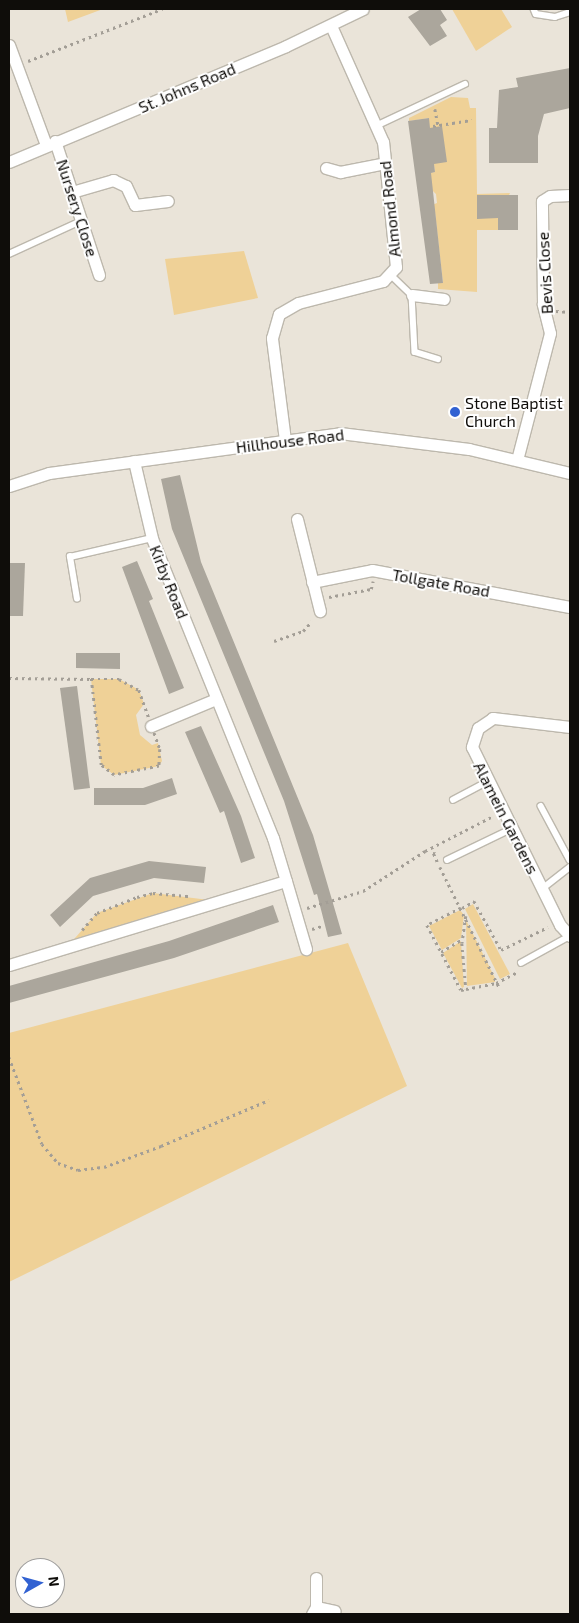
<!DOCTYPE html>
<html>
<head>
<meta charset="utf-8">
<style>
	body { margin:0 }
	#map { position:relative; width:579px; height:1623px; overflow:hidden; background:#eae4d9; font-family:"Exo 2",sans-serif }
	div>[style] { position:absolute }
	.green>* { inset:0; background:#efd197 }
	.building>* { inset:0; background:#aba69c }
	.path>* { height:2.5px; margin-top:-1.25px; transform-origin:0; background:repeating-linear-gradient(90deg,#a39e96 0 2.5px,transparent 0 6.5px) }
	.roads { filter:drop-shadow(1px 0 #bdb8ad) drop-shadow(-1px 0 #bdb8ad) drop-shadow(0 1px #bdb8ad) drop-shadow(0 -1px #bdb8ad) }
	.lane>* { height:5.5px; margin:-2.75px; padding:0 2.75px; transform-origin:2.75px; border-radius:2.75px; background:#fff }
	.street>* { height:11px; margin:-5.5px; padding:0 5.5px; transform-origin:5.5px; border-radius:5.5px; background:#fff }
	.dots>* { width:14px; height:14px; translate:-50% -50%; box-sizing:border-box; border:2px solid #fff; border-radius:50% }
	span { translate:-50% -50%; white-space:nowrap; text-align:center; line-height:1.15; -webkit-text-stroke:4px #fff; paint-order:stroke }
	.street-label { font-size:16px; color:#0f0d0a }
	.poi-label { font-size:16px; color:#0f0d0a }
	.left { translate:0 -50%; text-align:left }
	.frame { position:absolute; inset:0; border:10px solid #0f0d0a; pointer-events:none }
	.north { position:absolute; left:15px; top:1558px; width:50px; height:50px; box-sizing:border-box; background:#fff; border:1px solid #9f9e9d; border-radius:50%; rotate:83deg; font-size:14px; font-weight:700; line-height:20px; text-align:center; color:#0f0d0a }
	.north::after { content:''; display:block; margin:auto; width:18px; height:22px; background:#3262d2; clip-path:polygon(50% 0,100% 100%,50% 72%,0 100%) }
</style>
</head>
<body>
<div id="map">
	<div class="green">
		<i style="clip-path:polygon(65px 9px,103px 9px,68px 22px)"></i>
		<i style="clip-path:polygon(452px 9px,501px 9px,512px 27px,476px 51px)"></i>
		<i style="clip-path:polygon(451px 97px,468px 98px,470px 108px,476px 108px,477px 194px,510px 193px,498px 218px,498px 230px,477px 230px,477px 292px,438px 289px,438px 283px,443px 283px,435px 212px,419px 210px,437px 203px,436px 194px,416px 175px,435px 172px,434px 165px,430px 166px,429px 118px,409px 121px,409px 118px)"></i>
		<i style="clip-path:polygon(244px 251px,258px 298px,174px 315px,165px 259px)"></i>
		<i style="clip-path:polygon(91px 679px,119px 679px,139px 690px,144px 704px,136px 715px,140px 735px,152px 745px,158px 743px,162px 761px,159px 766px,114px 775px,101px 765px)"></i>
		<i style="clip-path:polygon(153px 893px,217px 901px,68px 946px,97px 913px)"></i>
		<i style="clip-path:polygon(473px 904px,510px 974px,500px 979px,465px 909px)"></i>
		<i style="clip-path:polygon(460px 910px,464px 915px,461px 938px,442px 950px,429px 926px)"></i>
		<i style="clip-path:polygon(466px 920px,495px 978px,495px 982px,467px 986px)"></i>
		<i style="clip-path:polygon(461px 941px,464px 987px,462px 988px,443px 953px)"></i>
		<i style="clip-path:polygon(348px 943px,407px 1086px,9px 1282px,9px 1033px)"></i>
	</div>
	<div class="building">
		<i style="clip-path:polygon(421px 9px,440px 9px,447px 20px,440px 25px,447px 36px,430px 46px,408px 17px)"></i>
		<i style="clip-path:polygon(570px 68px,570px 108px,544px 114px,538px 136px,538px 163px,489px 163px,489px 128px,497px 128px,499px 90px,518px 87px,516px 78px)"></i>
		<i style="clip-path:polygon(429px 118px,430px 128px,442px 126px,447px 162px,434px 164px,435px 172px,431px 173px,443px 283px,430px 284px,408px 121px)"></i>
		<i style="clip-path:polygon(477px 195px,518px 195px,518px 230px,498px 230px,498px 218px,477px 219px)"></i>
		<i style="clip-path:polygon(180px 475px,201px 562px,313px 835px,342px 934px,328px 937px,317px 894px,314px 895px,284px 801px,172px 529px,161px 479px)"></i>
		<i style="clip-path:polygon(137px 561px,153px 599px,149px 601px,184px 688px,169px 694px,122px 567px)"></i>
		<i style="clip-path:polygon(9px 563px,25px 563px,23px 616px,9px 616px)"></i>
		<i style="clip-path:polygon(76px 653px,120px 653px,120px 669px,76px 668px)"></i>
		<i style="clip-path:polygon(77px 686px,90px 788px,74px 790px,60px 688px)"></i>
		<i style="clip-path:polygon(201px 726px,241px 816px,255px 858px,241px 863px,224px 811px,220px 813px,185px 732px)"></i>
		<i style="clip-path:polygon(172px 778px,177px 794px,145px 805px,94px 805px,94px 788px,143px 788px)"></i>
		<i style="clip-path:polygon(149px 861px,206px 867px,204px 883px,154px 878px,93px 896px,60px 927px,50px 915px,90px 878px)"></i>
		<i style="clip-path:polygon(273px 905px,279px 922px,174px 958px,9px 1003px,9px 986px,169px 941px)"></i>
	</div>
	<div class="path">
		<i style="left:28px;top:61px;width:144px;rotate:-21.2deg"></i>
		<i style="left:435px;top:109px;width:16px;rotate:79deg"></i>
		<i style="left:433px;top:126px;width:39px;rotate:-9deg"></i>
		<i style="left:556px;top:311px;width:14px;rotate:4deg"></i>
		<i style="left:329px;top:597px;width:43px;rotate:-10.8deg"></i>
		<i style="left:371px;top:589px;width:8px;rotate:-76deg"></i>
		<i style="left:274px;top:641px;width:31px;rotate:-19deg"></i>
		<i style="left:303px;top:631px;width:13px;rotate:-48deg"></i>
		<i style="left:9px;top:678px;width:82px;rotate:0.7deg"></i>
		<i style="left:91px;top:679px;width:28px"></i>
		<i style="left:119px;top:679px;width:23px;rotate:29deg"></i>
		<i style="left:139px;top:690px;width:63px;rotate:70.4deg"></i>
		<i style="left:160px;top:749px;width:17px;rotate:93deg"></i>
		<i style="left:159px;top:766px;width:46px;rotate:168.7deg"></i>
		<i style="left:114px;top:775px;width:16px;rotate:-142deg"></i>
		<i style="left:101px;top:765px;width:87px;rotate:-96.6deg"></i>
		<i style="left:437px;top:862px;width:10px;rotate:-114deg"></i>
		<i style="left:433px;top:853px;width:6px;rotate:9deg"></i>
		<i style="left:440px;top:867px;width:136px;rotate:63.8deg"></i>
		<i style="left:307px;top:908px;width:59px;rotate:-16.9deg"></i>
		<i style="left:363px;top:891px;width:74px;rotate:-32.8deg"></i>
		<i style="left:425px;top:851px;width:76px;rotate:-27.2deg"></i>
		<i style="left:461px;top:908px;width:38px;rotate:153deg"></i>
		<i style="left:427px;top:925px;width:73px;rotate:62.4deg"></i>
		<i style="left:461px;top:990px;width:5px;rotate:-11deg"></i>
		<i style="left:462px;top:908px;width:14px;rotate:-30deg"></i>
		<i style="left:474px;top:901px;width:56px;rotate:61.1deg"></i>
		<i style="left:501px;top:950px;width:52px;rotate:-26.1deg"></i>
		<i style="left:466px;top:916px;width:27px;rotate:98deg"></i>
		<i style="left:462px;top:943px;width:46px;rotate:85deg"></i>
		<i style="left:466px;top:989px;width:31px;rotate:-11deg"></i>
		<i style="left:496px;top:983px;width:25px;rotate:-27deg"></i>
		<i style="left:312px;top:929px;width:10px;rotate:-17deg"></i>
		<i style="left:82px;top:930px;width:23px;rotate:-49deg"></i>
		<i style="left:97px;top:913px;width:43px;rotate:-21.8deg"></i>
		<i style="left:137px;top:897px;width:16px;rotate:-14deg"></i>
		<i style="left:153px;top:893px;width:37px;rotate:5deg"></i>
		<i style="left:441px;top:952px;width:26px;rotate:-31deg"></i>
		<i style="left:9px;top:1057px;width:93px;rotate:69.2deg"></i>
		<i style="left:42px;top:1144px;width:25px;rotate:50deg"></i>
		<i style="left:58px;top:1163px;width:21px;rotate:19deg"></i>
		<i style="left:78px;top:1170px;width:26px;rotate:-7deg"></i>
		<i style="left:104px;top:1167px;width:61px;rotate:-20.2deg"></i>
		<i style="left:161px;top:1146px;width:117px;rotate:-23.1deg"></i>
	</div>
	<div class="roads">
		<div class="lane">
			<i style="left:534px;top:9px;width:5px;rotate:68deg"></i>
			<i style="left:536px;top:14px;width:19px;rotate:9deg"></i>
			<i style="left:555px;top:17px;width:16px;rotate:-18deg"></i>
			<i style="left:378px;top:125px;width:96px;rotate:-25.2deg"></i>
			<i style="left:9px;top:254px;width:79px;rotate:-24.6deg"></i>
			<i style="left:391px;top:275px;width:29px;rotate:44deg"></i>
			<i style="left:412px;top:295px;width:57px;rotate:87deg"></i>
			<i style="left:415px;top:352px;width:24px;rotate:17deg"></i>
			<i style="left:77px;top:599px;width:43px;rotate:-99.5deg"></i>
			<i style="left:70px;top:557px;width:84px;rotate:-13deg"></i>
			<i style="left:453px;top:800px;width:38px;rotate:-28deg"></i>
			<i style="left:541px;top:806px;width:61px;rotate:61.8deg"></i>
			<i style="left:447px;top:860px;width:71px;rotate:-25.8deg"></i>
			<i style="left:542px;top:889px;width:36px;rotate:-38deg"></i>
			<i style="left:521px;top:963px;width:56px;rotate:-28.9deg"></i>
		</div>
		<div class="street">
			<i style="left:9px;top:45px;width:107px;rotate:69.7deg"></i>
			<i style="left:55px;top:141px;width:141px;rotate:71.8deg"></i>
			<i style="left:9px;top:162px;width:300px;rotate:-22.7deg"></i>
			<i style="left:286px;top:46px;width:85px;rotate:-25.7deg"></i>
			<i style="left:326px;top:168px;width:15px;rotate:16deg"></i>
			<i style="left:340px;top:172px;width:47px;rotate:-11.1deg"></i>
			<i style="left:72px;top:192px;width:43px;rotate:-16.3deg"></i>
			<i style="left:113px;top:180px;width:14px;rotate:25deg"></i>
			<i style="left:126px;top:186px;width:21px;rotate:65deg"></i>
			<i style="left:135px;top:205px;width:33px;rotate:-7deg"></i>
			<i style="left:412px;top:295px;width:32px;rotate:7deg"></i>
			<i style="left:285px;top:440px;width:103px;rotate:-97.3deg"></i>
			<i style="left:272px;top:338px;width:25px;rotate:-74deg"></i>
			<i style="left:279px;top:314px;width:22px;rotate:-30deg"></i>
			<i style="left:298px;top:303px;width:88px;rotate:-14.5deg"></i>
			<i style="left:383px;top:281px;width:19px;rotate:-47deg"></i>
			<i style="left:396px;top:267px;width:126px;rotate:-95.9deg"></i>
			<i style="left:383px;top:142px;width:127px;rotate:-114.1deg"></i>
			<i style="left:517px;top:460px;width:131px;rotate:-75.4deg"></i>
			<i style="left:550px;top:333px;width:30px;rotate:-104deg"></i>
			<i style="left:543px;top:304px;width:103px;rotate:-90.6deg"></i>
			<i style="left:542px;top:201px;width:9px;rotate:-32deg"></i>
			<i style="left:550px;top:196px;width:20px;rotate:-3deg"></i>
			<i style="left:9px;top:486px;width:42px;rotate:-18deg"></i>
			<i style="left:49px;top:473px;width:294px;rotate:-7.8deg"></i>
			<i style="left:340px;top:433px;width:130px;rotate:7.1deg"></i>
			<i style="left:469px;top:449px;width:104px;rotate:13.4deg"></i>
			<i style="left:297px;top:519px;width:95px;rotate:76deg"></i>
			<i style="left:312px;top:582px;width:61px;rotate:-11.3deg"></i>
			<i style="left:372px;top:570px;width:201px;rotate:10.6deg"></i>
			<i style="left:151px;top:726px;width:70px;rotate:-22.6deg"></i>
			<i style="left:570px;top:727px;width:78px;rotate:-173.3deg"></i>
			<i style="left:493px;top:718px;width:18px;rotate:146deg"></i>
			<i style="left:478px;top:728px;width:20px;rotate:108deg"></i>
			<i style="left:472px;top:747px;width:199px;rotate:63.7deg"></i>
			<i style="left:560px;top:925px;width:15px;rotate:48deg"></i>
			<i style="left:286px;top:881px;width:71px;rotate:73.6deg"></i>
			<i style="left:9px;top:965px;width:289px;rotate:-16.9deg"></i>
			<i style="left:286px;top:881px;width:45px;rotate:-106.8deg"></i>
			<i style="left:273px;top:838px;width:323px;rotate:-112deg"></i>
			<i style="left:152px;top:538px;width:79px;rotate:-103.2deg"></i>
			<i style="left:316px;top:1607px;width:29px;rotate:-90deg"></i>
			<i style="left:312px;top:1614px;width:8px;rotate:-60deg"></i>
			<i style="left:316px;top:1607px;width:19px;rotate:12deg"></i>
		</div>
	</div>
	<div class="dots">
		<i style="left:455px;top:412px;background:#3262d2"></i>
	</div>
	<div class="street-label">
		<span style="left:187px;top:88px;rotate:-23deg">St. Johns Road</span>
		<span style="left:77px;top:208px;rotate:72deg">Nursery Close</span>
		<span style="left:390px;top:209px;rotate:-96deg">Almond Road</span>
		<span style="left:545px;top:273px;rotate:-93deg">Bevis Close</span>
		<span style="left:290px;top:441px;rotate:-7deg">Hillhouse Road</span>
		<span style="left:169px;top:582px;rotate:68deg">Kirby Road</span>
		<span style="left:441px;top:583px;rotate:10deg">Tollgate Road</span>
		<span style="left:506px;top:818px;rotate:63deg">Alamein Gardens</span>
	</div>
	<div class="poi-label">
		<span class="left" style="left:465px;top:412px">Stone Baptist<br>Church</span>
	</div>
	<div class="frame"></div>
	<div class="north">N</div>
</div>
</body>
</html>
